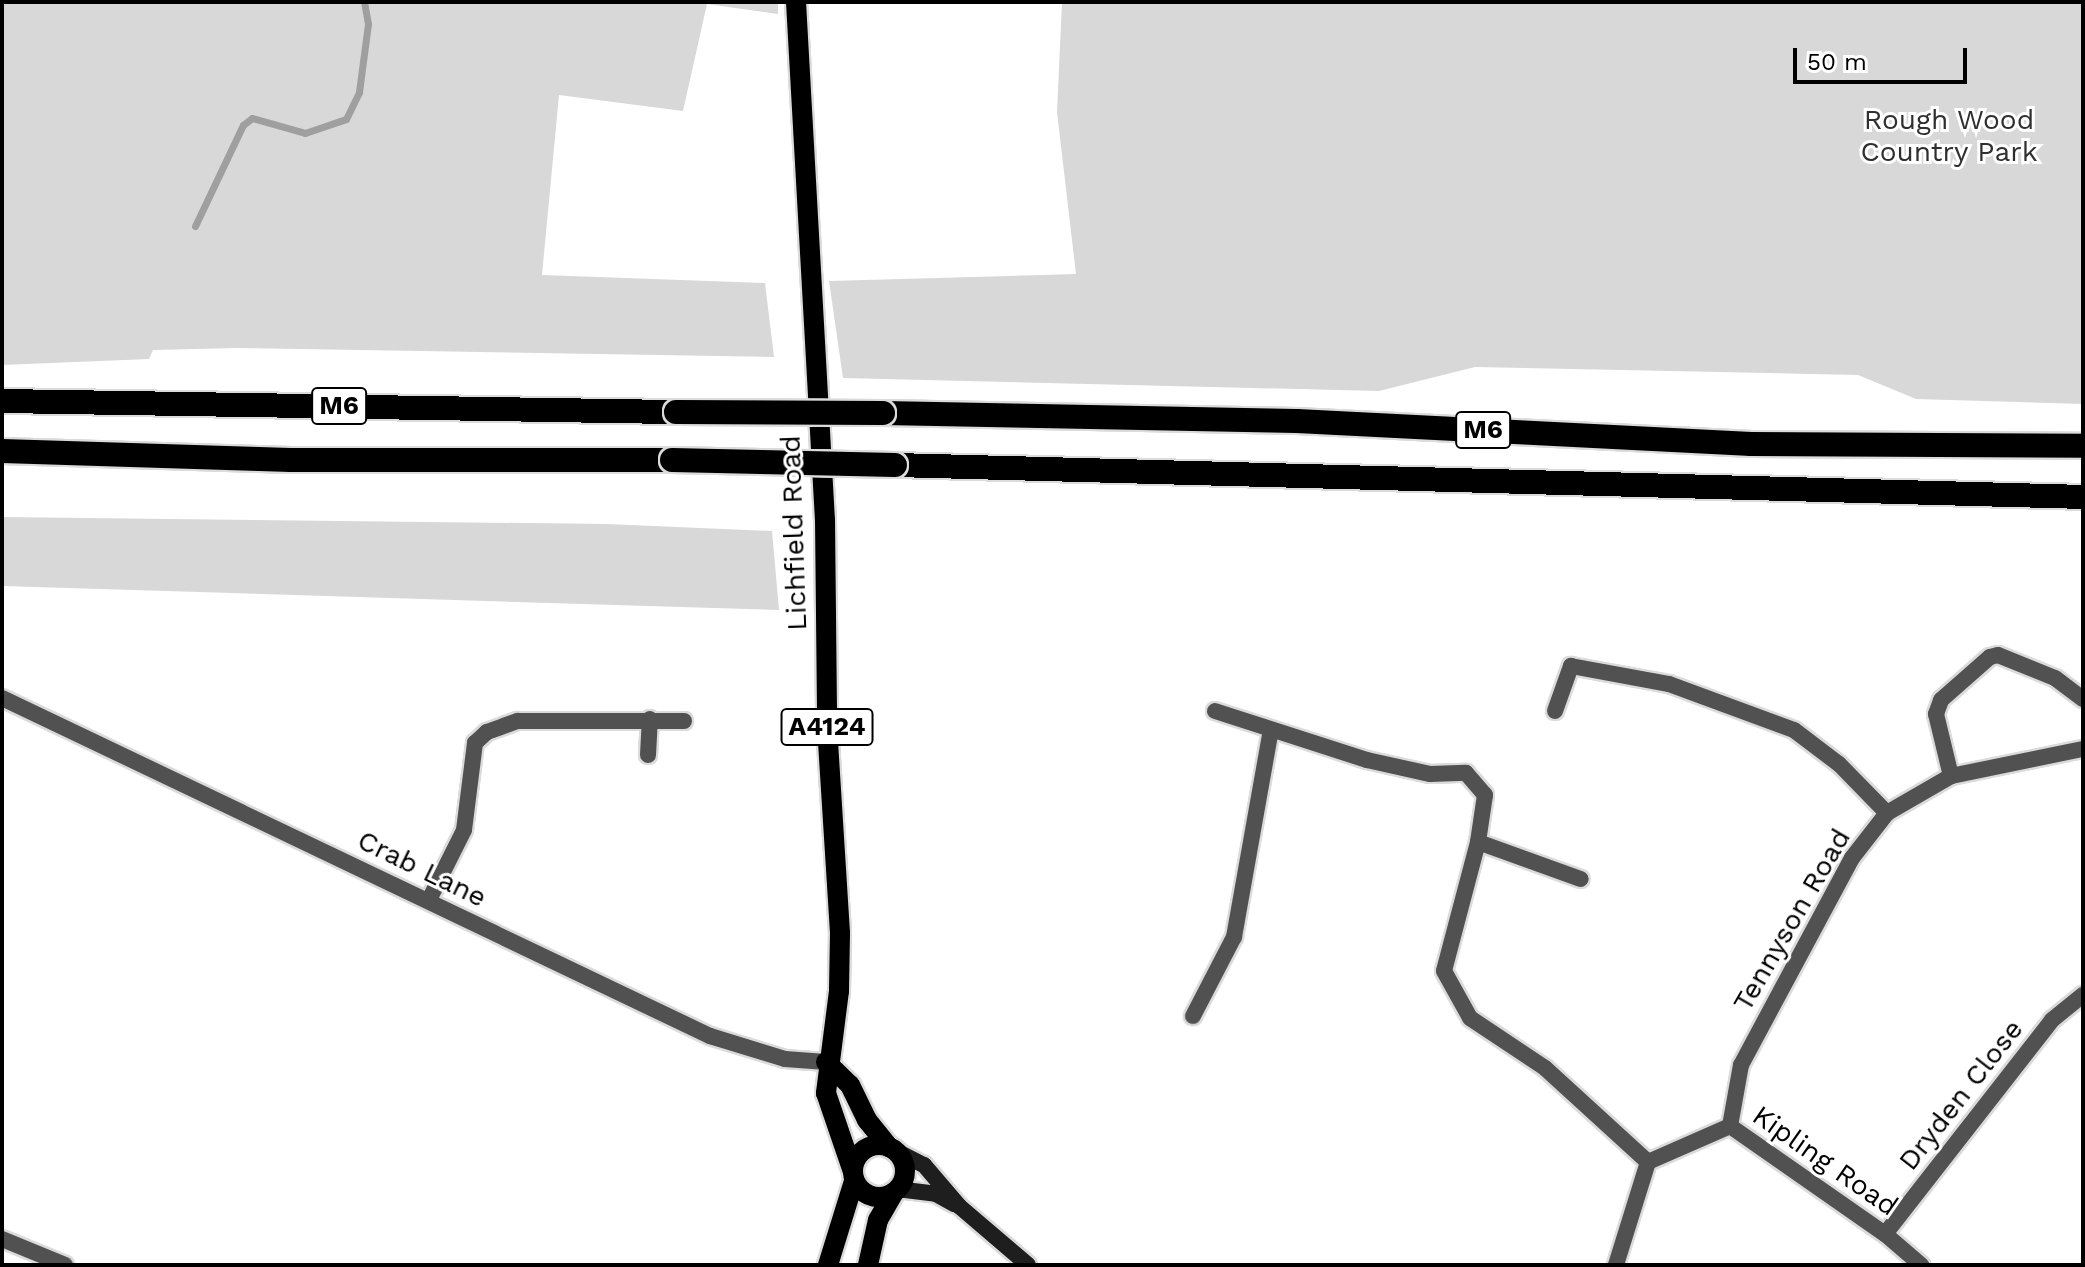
<!DOCTYPE html>
<html>
<head>
<meta charset="utf-8">
<style>
	body { margin:0 }
	#map { position:relative; width:2085px; height:1267px; overflow:hidden; background:#fff; font-family:"Work Sans",sans-serif }
	div>[style] { position:absolute }
	.green>* { inset:0; background:#d8d8d8 }
	.stream>* { height:7px; margin:-3.5px; padding:0 3.5px; transform-origin:3.5px; border-radius:3.5px; background:#9f9f9f }
	.roads { filter:drop-shadow(2px 0 #dbdbdb) drop-shadow(-2px 0 #dbdbdb) drop-shadow(0 2px #dbdbdb) drop-shadow(0 -2px #dbdbdb) }
	.street>* { height:16px; margin:-8px; padding:0 8px; transform-origin:8px; border-radius:8px; background:#515151 }
	.secondary>* { height:16px; margin:-8px; padding:0 8px; transform-origin:8px; border-radius:8px; background:#1e1e1e }
	.primary>* { height:20px; margin:-10px; padding:0 10px; transform-origin:10px; border-radius:10px; background:#000 }
	.primary>.ring { margin:-10px; padding:0; box-sizing:content-box; background:none; border:20px solid #000; border-radius:50% }
	.highway>* { height:24px; margin:-12px; padding:0 12px; transform-origin:12px; border-radius:12px; background:#000 }
	.bridges { filter:drop-shadow(2px 0 #dbdbdb) drop-shadow(-2px 0 #dbdbdb) drop-shadow(0 2px #dbdbdb) drop-shadow(0 -2px #dbdbdb) }
	.highway-bridge>* { height:24px; margin:-12px; padding:0 12px; transform-origin:12px; border-radius:12px; background:#000 }
	span { translate:-50% -50%; white-space:nowrap; text-align:center; line-height:1.15; -webkit-text-stroke:6px #fff; paint-order:stroke }
	.shield-label span { padding:2px 6px; background:#fff; border:2px solid; border-radius:6px; -webkit-text-stroke-width:0 }
	.shield-label { font-size:26px; color:#000; font-weight:700 }
	.park-label { font-size:28px; color:#2f2f2f }
	.street-label { font-size:28px; color:#000 }
	.frame { position:absolute; inset:0; border:4px solid #000; pointer-events:none }
	.scale { position:absolute; left:1793px; top:48px; width:174px; height:36px; box-sizing:border-box; border:4px solid #000; border-top:0; padding-left:10px; font-size:24px; line-height:28px; white-space:nowrap; color:#000; -webkit-text-stroke:6px #fff; paint-order:stroke }
</style>
</head>
<body>
<div id="map">
	<div class="green">
		<i style="clip-path:polygon(2px 2px,778px 2px,778px 14px,707px 4px,683px 111px,559px 95px,542px 275px,765px 283px,774px 357px,236px 348px,153px 350px,149px 359px,2px 365px)"></i>
		<i style="clip-path:polygon(1062px 2px,2083px 2px,2083px 404px,1916px 399px,1858px 375px,1475px 367px,1379px 391px,843px 378px,829px 281px,1076px 274px,1057px 112px)"></i>
		<i style="clip-path:polygon(2px 517px,607px 524px,772px 531px,779px 610px,2px 586px)"></i>
	</div>
	<div class="stream">
		<i style="left:195px;top:226px;width:112px;rotate:-64.6deg"></i>
		<i style="left:243px;top:125px;width:11px;rotate:-38deg"></i>
		<i style="left:252px;top:118px;width:55px;rotate:15.8deg"></i>
		<i style="left:305px;top:133px;width:43px;rotate:-18.9deg"></i>
		<i style="left:346px;top:119px;width:30px;rotate:-64deg"></i>
		<i style="left:359px;top:92px;width:69px;rotate:-82.5deg"></i>
		<i style="left:368px;top:24px;width:22px;rotate:-100deg"></i>
	</div>
	<div class="roads">
		<div class="street">
			<i style="left:2px;top:698px;width:785px;rotate:25.52deg"></i>
			<i style="left:710px;top:1036px;width:78px;rotate:17deg"></i>
			<i style="left:785px;top:1059px;width:41px;rotate:4.2deg"></i>
			<i style="left:1215px;top:711px;width:160px;rotate:17.9deg"></i>
			<i style="left:1367px;top:760px;width:65px;rotate:12.5deg"></i>
			<i style="left:1430px;top:774px;width:36px;rotate:-2deg"></i>
			<i style="left:1466px;top:773px;width:29px;rotate:49deg"></i>
			<i style="left:1485px;top:795px;width:48px;rotate:98.5deg"></i>
			<i style="left:1478px;top:842px;width:109px;rotate:19.8deg"></i>
			<i style="left:1555px;top:711px;width:48px;rotate:-70.4deg"></i>
			<i style="left:1571px;top:666px;width:100px;rotate:10.4deg"></i>
			<i style="left:1669px;top:684px;width:133px;rotate:20.2deg"></i>
			<i style="left:1794px;top:730px;width:56px;rotate:37.1deg"></i>
			<i style="left:1839px;top:764px;width:69px;rotate:45.6deg"></i>
			<i style="left:648px;top:755px;width:36px;rotate:-87deg"></i>
			<i style="left:1951px;top:776px;width:64px;rotate:-103.6deg"></i>
			<i style="left:1936px;top:714px;width:15px;rotate:-70deg"></i>
			<i style="left:1941px;top:700px;width:65px;rotate:-41.3deg"></i>
			<i style="left:1990px;top:657px;width:8px;rotate:-14deg"></i>
			<i style="left:1998px;top:655px;width:61px;rotate:22deg"></i>
			<i style="left:2055px;top:678px;width:35px;rotate:37deg"></i>
			<i style="left:1478px;top:842px;width:133px;rotate:104.8deg"></i>
			<i style="left:1444px;top:971px;width:54px;rotate:61deg"></i>
			<i style="left:1470px;top:1018px;width:90px;rotate:33.7deg"></i>
			<i style="left:1545px;top:1068px;width:139px;rotate:42.4deg"></i>
			<i style="left:1648px;top:1162px;width:108px;rotate:107.3deg"></i>
			<i style="left:429px;top:900px;width:78px;rotate:-63.4deg"></i>
			<i style="left:464px;top:830px;width:88px;rotate:-82.8deg"></i>
			<i style="left:475px;top:743px;width:16px;rotate:-43deg"></i>
			<i style="left:487px;top:732px;width:33px;rotate:-20deg"></i>
			<i style="left:518px;top:721px;width:166px"></i>
			<i style="left:1193px;top:1016px;width:89px;rotate:-62.6deg"></i>
			<i style="left:1234px;top:937px;width:210px;rotate:-79.9deg"></i>
			<i style="left:1730px;top:1126px;width:62px;rotate:-79.8deg"></i>
			<i style="left:1741px;top:1065px;width:235px;rotate:-61.8deg"></i>
			<i style="left:1852px;top:858px;width:57px;rotate:-52.1deg"></i>
			<i style="left:1887px;top:813px;width:74px;rotate:-30deg"></i>
			<i style="left:1951px;top:776px;width:135px;rotate:-11.6deg"></i>
			<i style="left:1648px;top:1162px;width:90px;rotate:-23.7deg"></i>
			<i style="left:1730px;top:1126px;width:189px;rotate:34.9deg"></i>
			<i style="left:1885px;top:1234px;width:48px;rotate:40.7deg"></i>
			<i style="left:1885px;top:1234px;width:271px;rotate:-52deg"></i>
			<i style="left:2052px;top:1020px;width:40px;rotate:-39deg"></i>
			<i style="left:2px;top:1239px;width:68px;rotate:22.4deg"></i>
		</div>
		<div class="secondary">
			<i style="left:894px;top:1150px;width:34px;rotate:27deg"></i>
			<i style="left:924px;top:1165px;width:54px;rotate:49.5deg"></i>
			<i style="left:959px;top:1206px;width:91px;rotate:40.5deg"></i>
			<i style="left:897px;top:1189px;width:39px;rotate:7deg"></i>
			<i style="left:936px;top:1194px;width:21px;rotate:29deg"></i>
		</div>
		<div class="primary">
			<i style="left:796px;top:2px;width:519px;rotate:86.8deg"></i>
			<i style="left:825px;top:520px;width:206px;rotate:89.4deg"></i>
			<i style="left:827px;top:726px;width:207px;rotate:86.4deg"></i>
			<i style="left:840px;top:933px;width:58px;rotate:91deg"></i>
			<i style="left:839px;top:991px;width:103px;rotate:97.3deg"></i>
			<i style="left:826px;top:1093px;width:83px;rotate:71.1deg"></i>
			<i style="left:826px;top:1062px;width:33px;rotate:44deg"></i>
			<i style="left:850px;top:1085px;width:39px;rotate:64deg"></i>
			<i style="left:867px;top:1120px;width:35px;rotate:51deg"></i>
			<i class="ring" style="left:853px;top:1145px;width:32px;height:32px"></i>
			<i style="left:828px;top:1265px;width:88px;rotate:-72.8deg"></i>
			<i style="left:868px;top:1265px;width:46px;rotate:-77.5deg"></i>
			<i style="left:878px;top:1220px;width:32px;rotate:-60deg"></i>
		</div>
		<div class="highway">
			<i style="left:2px;top:401px;width:674px;rotate:0.94deg"></i>
			<i style="left:883px;top:413px;width:414px;rotate:1.1deg"></i>
			<i style="left:1297px;top:421px;width:455px;rotate:2.9deg"></i>
			<i style="left:1751px;top:444px;width:332px;rotate:0.3deg"></i>
			<i style="left:2px;top:451px;width:289px;rotate:1.8deg"></i>
			<i style="left:291px;top:460px;width:381px"></i>
			<i style="left:895px;top:465px;width:1188px;rotate:1.54deg"></i>
		</div>
	</div>
	<div class="bridges">
		<div class="highway-bridge">
			<i style="left:676px;top:412px;width:207px;rotate:0.3deg"></i>
			<i style="left:672px;top:460px;width:223px;rotate:1.3deg"></i>
		</div>
	</div>
	<div class="shield-label">
		<span style="left:339px;top:406px">M6</span>
		<span style="left:1483px;top:430px">M6</span>
		<span style="left:827px;top:727px">A4124</span>
	</div>
	<div class="park-label">
		<span style="left:1949px;top:136px">Rough Wood<br>Country Park</span>
	</div>
	<div class="street-label">
		<span style="left:794px;top:533px;rotate:-92deg">Lichfield Road</span>
		<span style="left:422px;top:869px;rotate:26deg">Crab Lane</span>
		<span style="left:1792px;top:920px;rotate:-60deg">Tennyson Road</span>
		<span style="left:1961px;top:1095px;rotate:-52deg">Dryden Close</span>
		<span style="left:1825px;top:1161px;rotate:35deg">Kipling Road</span>
	</div>
	<div class="frame"></div>
	<div class="scale">50 m</div>
</div>
</body>
</html>
